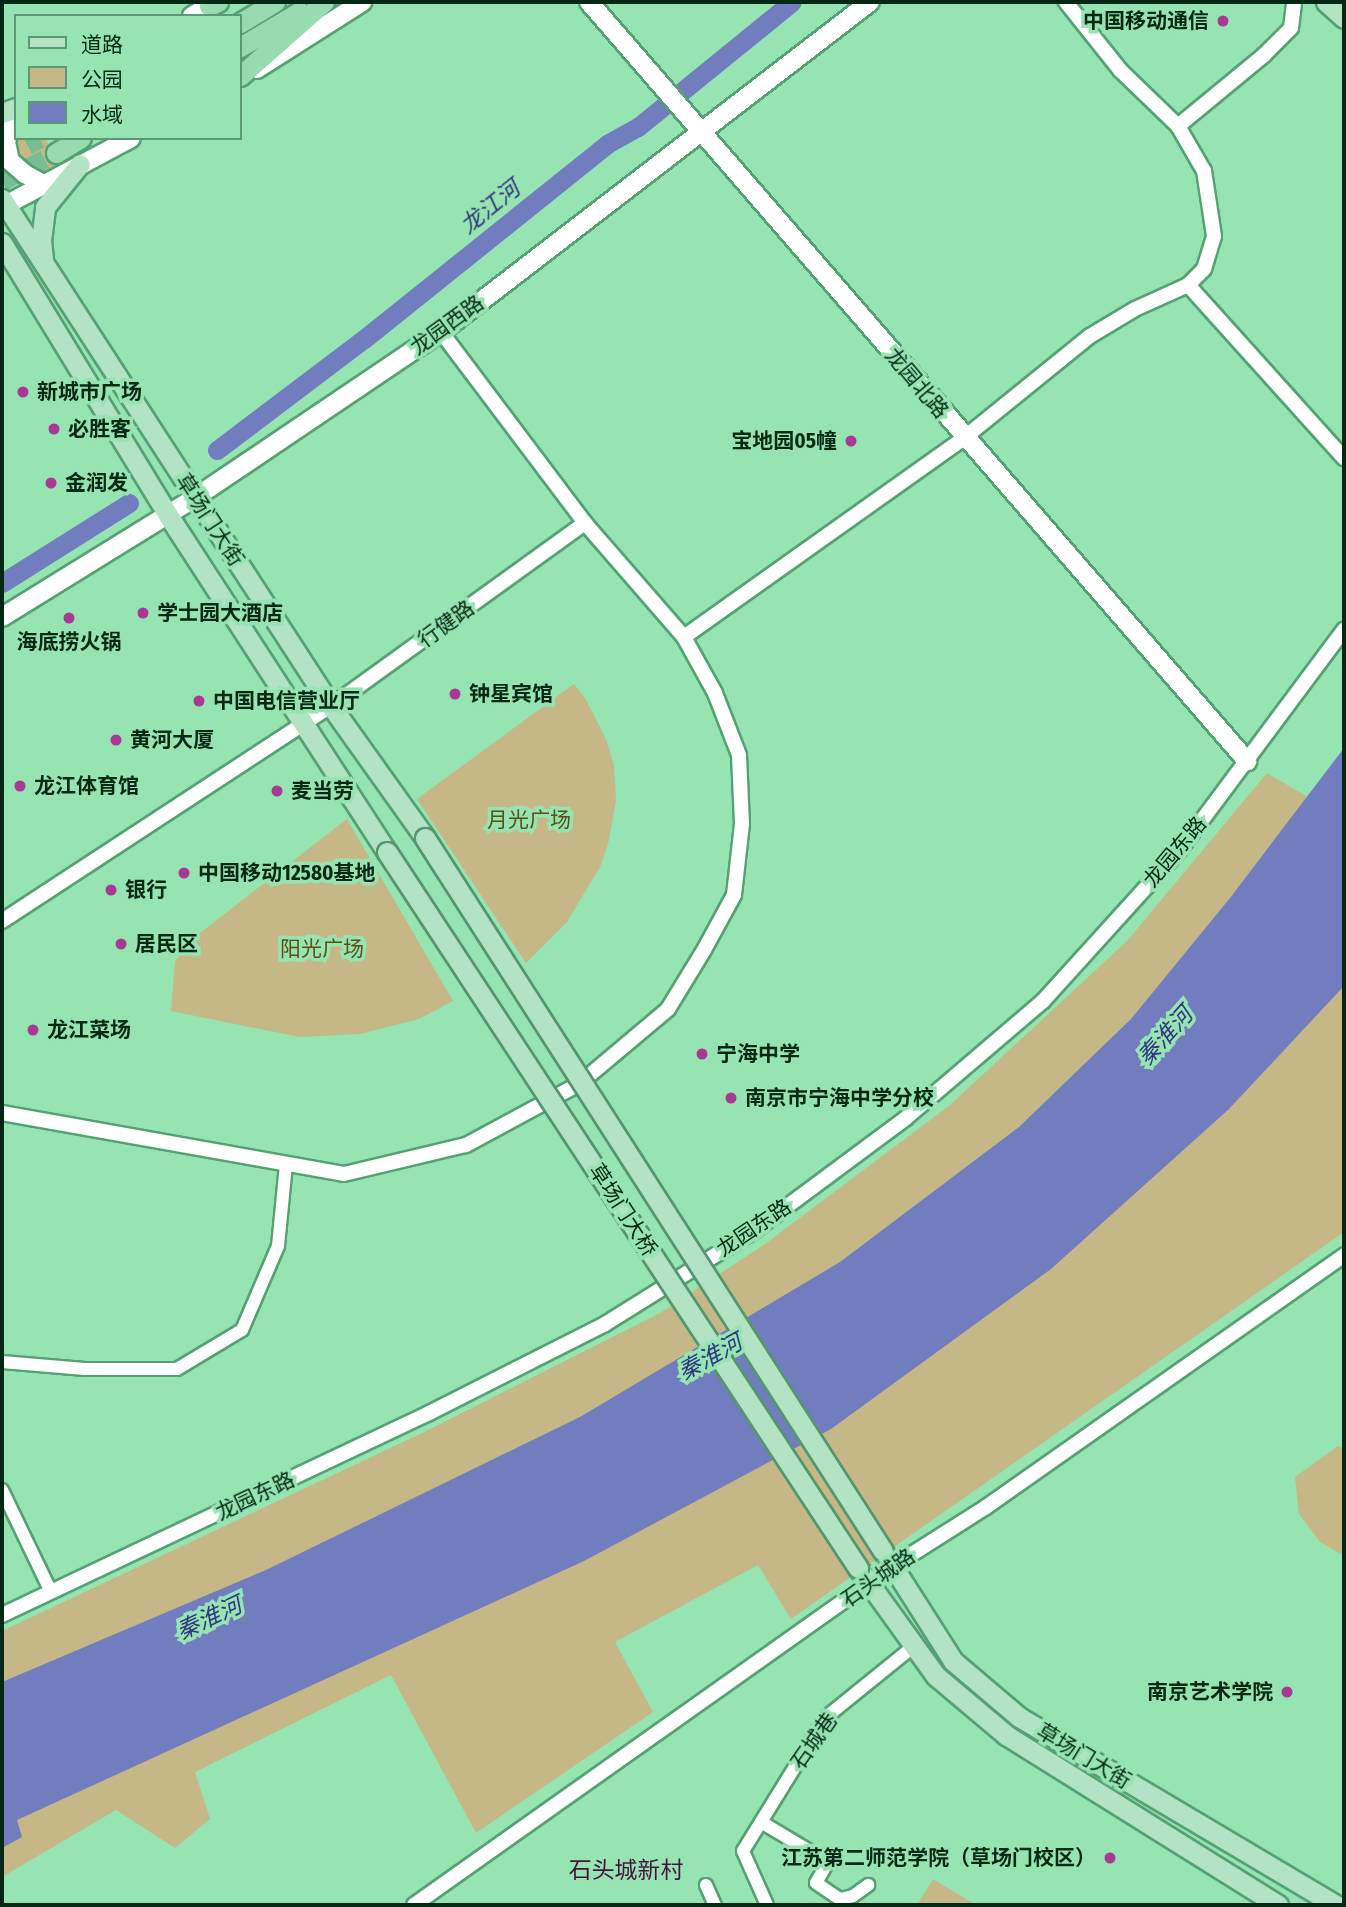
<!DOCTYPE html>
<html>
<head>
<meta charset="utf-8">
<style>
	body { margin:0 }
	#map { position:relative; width:1346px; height:1907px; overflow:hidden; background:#95e4b1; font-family:"Fira Sans Condensed","Noto Sans SC",sans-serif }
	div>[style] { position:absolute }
	.green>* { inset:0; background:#c5b886 }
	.water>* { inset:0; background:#717dbe }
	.river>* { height:19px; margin:-9.5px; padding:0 9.5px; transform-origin:9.5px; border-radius:9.5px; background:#717dbe }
	.trunk-tunnel>* { height:19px; margin-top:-9.5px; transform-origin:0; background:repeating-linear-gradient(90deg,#78be92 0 19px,transparent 0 29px) }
	.roads { filter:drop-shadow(2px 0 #54a273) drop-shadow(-2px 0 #54a273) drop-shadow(0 2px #54a273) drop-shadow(0 -2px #54a273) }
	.minor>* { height:12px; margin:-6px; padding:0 6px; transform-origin:6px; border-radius:6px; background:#fff }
	.tertiary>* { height:14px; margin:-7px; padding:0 7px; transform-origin:7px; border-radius:7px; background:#fff }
	.secondary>* { height:18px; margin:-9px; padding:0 9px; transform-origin:9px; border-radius:9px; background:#fff }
	.primary>* { height:19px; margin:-9.5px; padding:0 9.5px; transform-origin:9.5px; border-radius:9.5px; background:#b2e4c4 }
	.trunk>* { height:19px; margin:-9.5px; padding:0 9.5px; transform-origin:9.5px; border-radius:9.5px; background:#98dbb0 }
	.bridges { filter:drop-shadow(2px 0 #54966d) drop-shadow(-2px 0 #54966d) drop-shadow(0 2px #54966d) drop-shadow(0 -2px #54966d) }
	.primary-bridge>* { height:19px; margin:-9.5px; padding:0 9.5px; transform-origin:9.5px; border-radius:9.5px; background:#b2e4c4 }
	.dots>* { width:19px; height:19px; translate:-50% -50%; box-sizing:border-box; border:4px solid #95e4b1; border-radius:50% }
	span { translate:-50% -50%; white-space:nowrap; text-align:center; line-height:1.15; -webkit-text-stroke:7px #95e4b1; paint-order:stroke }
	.poi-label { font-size:21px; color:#052815; font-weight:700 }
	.right { translate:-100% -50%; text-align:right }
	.left { translate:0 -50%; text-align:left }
	.street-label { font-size:21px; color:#052815 }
	.park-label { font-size:21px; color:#5c4e13 }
	.water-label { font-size:23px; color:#303483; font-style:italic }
	.neighbourhood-label { font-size:23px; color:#48123e }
	.frame { position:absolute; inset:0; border:4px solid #052815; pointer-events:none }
	.legend { position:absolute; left:14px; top:14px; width:228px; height:126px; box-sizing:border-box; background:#95e4b1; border:2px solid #5b9973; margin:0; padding:9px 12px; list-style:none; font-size:21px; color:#052815 }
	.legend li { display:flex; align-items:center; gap:14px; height:35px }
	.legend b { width:35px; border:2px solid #5b9973 }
</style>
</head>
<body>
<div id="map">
	<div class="green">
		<i style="clip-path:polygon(17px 138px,45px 138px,59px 164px,39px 174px,22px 168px,14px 146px)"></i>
		<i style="clip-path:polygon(574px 684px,585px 698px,606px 739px,614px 765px,616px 801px,608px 844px,600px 867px,567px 922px,526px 963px,417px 799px)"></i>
		<i style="clip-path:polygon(1267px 773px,1306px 796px,1344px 958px,1344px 1232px,791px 1619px,758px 1565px,615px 1642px,653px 1712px,476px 1833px,391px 1675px,195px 1772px,210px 1819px,175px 1848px,116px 1810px,2px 1877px,2px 1631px,420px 1434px,660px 1313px,765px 1244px,950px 1105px,1127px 941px)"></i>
		<i style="clip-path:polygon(347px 819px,453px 1001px,419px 1019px,360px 1034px,300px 1037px,171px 1011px,175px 961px,200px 933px)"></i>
		<i style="clip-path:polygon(1338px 1446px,1344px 1449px,1344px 1556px,1320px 1542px,1299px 1514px,1295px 1477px)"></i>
		<i style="clip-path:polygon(933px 1879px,976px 1905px,917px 1905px)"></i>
	</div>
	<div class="water">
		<i style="clip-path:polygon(1344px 748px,1344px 986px,1229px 1109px,1051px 1269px,831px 1429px,584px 1561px,17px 1820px,22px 1837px,2px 1848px,2px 1682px,266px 1570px,580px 1417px,840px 1262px,1019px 1127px,1131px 1019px,1230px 898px)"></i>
	</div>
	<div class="river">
		<i style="left:217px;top:450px;width:184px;rotate:-37.1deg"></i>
		<i style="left:364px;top:339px;width:312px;rotate:-38.7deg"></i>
		<i style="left:607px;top:144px;width:35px;rotate:-29deg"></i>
		<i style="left:638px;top:127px;width:198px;rotate:-39.1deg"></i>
		<i style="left:2px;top:583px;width:150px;rotate:-32.2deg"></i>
	</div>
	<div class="trunk-tunnel">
		<i style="left:2px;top:159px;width:43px;rotate:-28.9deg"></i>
		<i style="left:2px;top:181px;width:61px;rotate:-27.4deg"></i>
	</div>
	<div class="roads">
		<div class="minor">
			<i style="left:2px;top:1362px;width:83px;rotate:4.8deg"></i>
			<i style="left:85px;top:1369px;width:92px"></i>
			<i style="left:177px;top:1369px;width:76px;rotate:-31deg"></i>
			<i style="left:242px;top:1330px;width:91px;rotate:-66.8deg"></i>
			<i style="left:278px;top:1246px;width:82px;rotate:-84.4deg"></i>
			<i style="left:2px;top:1490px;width:113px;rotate:64.3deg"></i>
			<i style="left:761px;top:1822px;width:78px;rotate:30.8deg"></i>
			<i style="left:828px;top:1862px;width:24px;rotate:120deg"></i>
			<i style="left:816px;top:1883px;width:29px;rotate:34deg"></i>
			<i style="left:840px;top:1899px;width:13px;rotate:-13deg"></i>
			<i style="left:853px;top:1896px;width:19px;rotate:-36deg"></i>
			<i style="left:706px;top:1885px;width:22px;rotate:66deg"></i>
			<i style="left:767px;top:1905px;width:59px;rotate:-114deg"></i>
			<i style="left:743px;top:1851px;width:156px;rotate:-58.3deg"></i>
			<i style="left:825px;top:1718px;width:114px;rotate:-39deg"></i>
		</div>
		<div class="tertiary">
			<i style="left:1178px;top:126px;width:112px;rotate:-39.5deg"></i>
			<i style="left:1264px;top:55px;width:38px;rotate:-45deg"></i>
			<i style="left:1291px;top:28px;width:26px;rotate:-83deg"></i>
			<i style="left:1188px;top:285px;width:233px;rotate:48deg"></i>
			<i style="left:684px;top:637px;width:344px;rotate:-35.4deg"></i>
			<i style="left:964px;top:438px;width:162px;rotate:-39deg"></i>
			<i style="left:1090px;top:336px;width:52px;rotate:-31deg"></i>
			<i style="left:1135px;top:309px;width:58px;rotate:-24.4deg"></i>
			<i style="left:1188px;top:285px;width:23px;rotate:-45deg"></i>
			<i style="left:1204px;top:269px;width:34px;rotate:-73deg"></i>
			<i style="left:1214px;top:236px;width:66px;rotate:-98.7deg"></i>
			<i style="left:1204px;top:171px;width:52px;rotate:-120deg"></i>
			<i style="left:1178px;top:126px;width:81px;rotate:-136deg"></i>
			<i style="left:1120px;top:70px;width:87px;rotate:-128.5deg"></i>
			<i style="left:2px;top:921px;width:393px;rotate:-33.2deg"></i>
			<i style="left:331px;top:706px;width:313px;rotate:-35.8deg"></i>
			<i style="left:2px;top:1113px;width:347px;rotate:10.1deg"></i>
			<i style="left:344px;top:1174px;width:125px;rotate:-13.4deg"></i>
			<i style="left:466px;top:1145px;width:128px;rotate:-28.4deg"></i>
			<i style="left:579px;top:1084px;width:116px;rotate:-40.1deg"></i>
			<i style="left:668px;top:1009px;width:69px;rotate:-58.6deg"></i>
			<i style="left:704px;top:950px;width:63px;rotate:-61.4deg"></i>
			<i style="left:734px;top:895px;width:71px;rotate:-83.6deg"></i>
			<i style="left:742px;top:824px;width:69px;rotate:-92.5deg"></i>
			<i style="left:739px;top:755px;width:66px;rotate:-111.2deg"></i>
			<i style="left:715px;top:693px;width:64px;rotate:-119deg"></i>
			<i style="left:684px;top:637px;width:151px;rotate:-131deg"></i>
			<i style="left:585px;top:523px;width:239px;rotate:-127deg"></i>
			<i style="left:2px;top:1615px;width:472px;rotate:-25.3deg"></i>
			<i style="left:429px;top:1413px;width:197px;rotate:-26.8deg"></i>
			<i style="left:605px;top:1324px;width:176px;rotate:-32deg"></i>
			<i style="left:754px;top:1231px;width:189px;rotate:-36.6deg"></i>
			<i style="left:906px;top:1118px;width:180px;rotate:-40.5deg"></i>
			<i style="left:1043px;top:1001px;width:202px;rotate:-47.8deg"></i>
			<i style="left:1179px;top:851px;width:276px;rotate:-53.3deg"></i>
			<i style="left:414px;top:1905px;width:587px;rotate:-35.29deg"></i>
			<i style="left:893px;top:1566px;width:110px;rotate:-32.4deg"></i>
			<i style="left:986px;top:1507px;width:438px;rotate:-35.1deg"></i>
		</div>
		<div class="secondary">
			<i style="left:589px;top:2px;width:1005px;rotate:49.08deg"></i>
			<i style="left:192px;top:16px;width:27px;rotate:-31deg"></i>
			<i style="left:257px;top:69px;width:125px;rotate:-32.5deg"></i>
			<i style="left:11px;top:122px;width:21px;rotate:104deg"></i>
			<i style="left:6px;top:142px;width:19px;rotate:78deg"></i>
			<i style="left:10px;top:161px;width:20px;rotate:41deg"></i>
			<i style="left:25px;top:174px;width:23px;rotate:29deg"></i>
			<i style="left:2px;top:207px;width:146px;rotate:-28.1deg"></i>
			<i style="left:2px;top:617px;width:228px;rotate:-31.7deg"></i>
			<i style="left:196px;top:497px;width:295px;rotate:-34deg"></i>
			<i style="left:441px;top:332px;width:541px;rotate:-37.57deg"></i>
		</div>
		<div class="primary">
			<i style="left:1326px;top:2px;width:24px;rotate:42deg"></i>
			<i style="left:2px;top:113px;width:15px;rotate:-20deg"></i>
			<i style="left:2px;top:199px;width:604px;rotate:57.02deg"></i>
			<i style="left:331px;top:706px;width:162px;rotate:54.5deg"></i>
			<i style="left:2px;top:243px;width:319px;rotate:58.6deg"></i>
			<i style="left:168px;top:515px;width:402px;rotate:57deg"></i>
			<i style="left:43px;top:259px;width:18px;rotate:-96deg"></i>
			<i style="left:41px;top:241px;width:34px;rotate:-83deg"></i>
			<i style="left:45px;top:207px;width:55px;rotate:-50.9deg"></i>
			<i style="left:883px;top:1551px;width:130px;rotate:57.5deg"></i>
			<i style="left:953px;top:1661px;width:87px;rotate:40.3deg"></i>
			<i style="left:1019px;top:1717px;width:369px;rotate:30.7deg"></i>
			<i style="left:858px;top:1568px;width:133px;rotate:54.2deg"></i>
			<i style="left:936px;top:1676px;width:92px;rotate:40.1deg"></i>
			<i style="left:1006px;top:1735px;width:321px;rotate:32deg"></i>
		</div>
		<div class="trunk">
			<i style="left:209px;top:6px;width:10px;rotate:-24deg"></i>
			<i style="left:240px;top:23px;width:41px;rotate:-31deg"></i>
			<i style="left:240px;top:47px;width:69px;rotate:-30.7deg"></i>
			<i style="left:240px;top:76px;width:112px;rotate:-41.4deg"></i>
			<i style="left:56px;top:153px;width:29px;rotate:-31deg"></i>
		</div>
	</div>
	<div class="bridges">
		<div class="primary-bridge">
			<i style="left:425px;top:838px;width:847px;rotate:57.29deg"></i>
			<i style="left:387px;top:852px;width:857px;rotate:56.66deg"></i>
		</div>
	</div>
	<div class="dots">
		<i style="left:1223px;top:21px;background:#a83894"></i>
		<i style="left:23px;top:392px;background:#a83894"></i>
		<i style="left:54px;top:429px;background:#a83894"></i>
		<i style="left:851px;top:441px;background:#a83894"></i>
		<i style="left:51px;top:483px;background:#a83894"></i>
		<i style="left:143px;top:613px;background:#a83894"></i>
		<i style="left:69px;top:618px;background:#a83894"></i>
		<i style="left:455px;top:694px;background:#a83894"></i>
		<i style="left:199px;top:701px;background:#a83894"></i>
		<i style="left:116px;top:740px;background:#a83894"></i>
		<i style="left:20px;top:786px;background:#a83894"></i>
		<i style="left:277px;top:791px;background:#a83894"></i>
		<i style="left:184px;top:873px;background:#a83894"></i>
		<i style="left:111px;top:890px;background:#a83894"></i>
		<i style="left:121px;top:944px;background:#a83894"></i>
		<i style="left:33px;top:1030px;background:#a83894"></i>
		<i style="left:702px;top:1054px;background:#a83894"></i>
		<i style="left:731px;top:1098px;background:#a83894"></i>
		<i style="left:1287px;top:1692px;background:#a83894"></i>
		<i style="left:1110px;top:1858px;background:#a83894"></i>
	</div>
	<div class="poi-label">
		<span class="right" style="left:1209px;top:21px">中国移动通信</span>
		<span class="left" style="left:37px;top:392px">新城市广场</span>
		<span class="left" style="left:68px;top:429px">必胜客</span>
		<span class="right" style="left:837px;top:441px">宝地园05幢</span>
		<span class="left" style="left:65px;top:483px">金润发</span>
		<span class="left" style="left:157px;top:613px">学士园大酒店</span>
		<span style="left:69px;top:642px">海底捞火锅</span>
		<span class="left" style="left:469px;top:694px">钟星宾馆</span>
		<span class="left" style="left:213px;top:701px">中国电信营业厅</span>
		<span class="left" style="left:130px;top:740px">黄河大厦</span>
		<span class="left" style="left:34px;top:786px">龙江体育馆</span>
		<span class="left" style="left:291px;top:791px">麦当劳</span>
		<span class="left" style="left:198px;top:873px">中国移动12580基地</span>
		<span class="left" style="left:125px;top:890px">银行</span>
		<span class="left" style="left:135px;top:944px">居民区</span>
		<span class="left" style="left:47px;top:1030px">龙江菜场</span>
		<span class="left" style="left:716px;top:1054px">宁海中学</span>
		<span class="left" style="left:745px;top:1098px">南京市宁海中学分校</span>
		<span class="right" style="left:1273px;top:1692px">南京艺术学院</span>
		<span class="right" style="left:1096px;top:1858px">江苏第二师范学院（草场门校区）</span>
	</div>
	<div class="street-label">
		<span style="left:447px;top:325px;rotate:-36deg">龙园西路</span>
		<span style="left:917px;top:383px;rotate:50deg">龙园北路</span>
		<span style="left:210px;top:520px;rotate:57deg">草场门大街</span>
		<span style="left:446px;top:624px;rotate:-36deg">行健路</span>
		<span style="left:1175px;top:852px;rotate:-50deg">龙园东路</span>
		<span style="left:623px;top:1210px;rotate:57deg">草场门大桥</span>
		<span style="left:754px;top:1228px;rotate:-34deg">龙园东路</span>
		<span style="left:255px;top:1496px;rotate:-25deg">龙园东路</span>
		<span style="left:878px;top:1578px;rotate:-35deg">石头城路</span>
		<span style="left:814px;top:1741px;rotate:-55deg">石城巷</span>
		<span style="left:1084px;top:1756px;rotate:31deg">草场门大街</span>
	</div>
	<div class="park-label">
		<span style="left:529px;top:820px">月光广场</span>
		<span style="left:322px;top:949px">阳光广场</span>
	</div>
	<div class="water-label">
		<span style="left:490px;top:207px;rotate:-39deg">龙江河</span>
		<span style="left:1165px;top:1036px;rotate:-48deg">秦淮河</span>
		<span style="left:710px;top:1357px;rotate:-29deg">秦淮河</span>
		<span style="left:209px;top:1618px;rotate:-25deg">秦淮河</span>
	</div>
	<div class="neighbourhood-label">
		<span style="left:626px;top:1870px">石头城新村</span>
	</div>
	<div class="frame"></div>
	<ul class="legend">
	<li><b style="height:9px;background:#b2e4c4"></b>道路</li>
	<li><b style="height:19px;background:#c5b886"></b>公园</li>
	<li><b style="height:19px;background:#717dbe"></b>水域</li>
	</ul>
</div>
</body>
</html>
